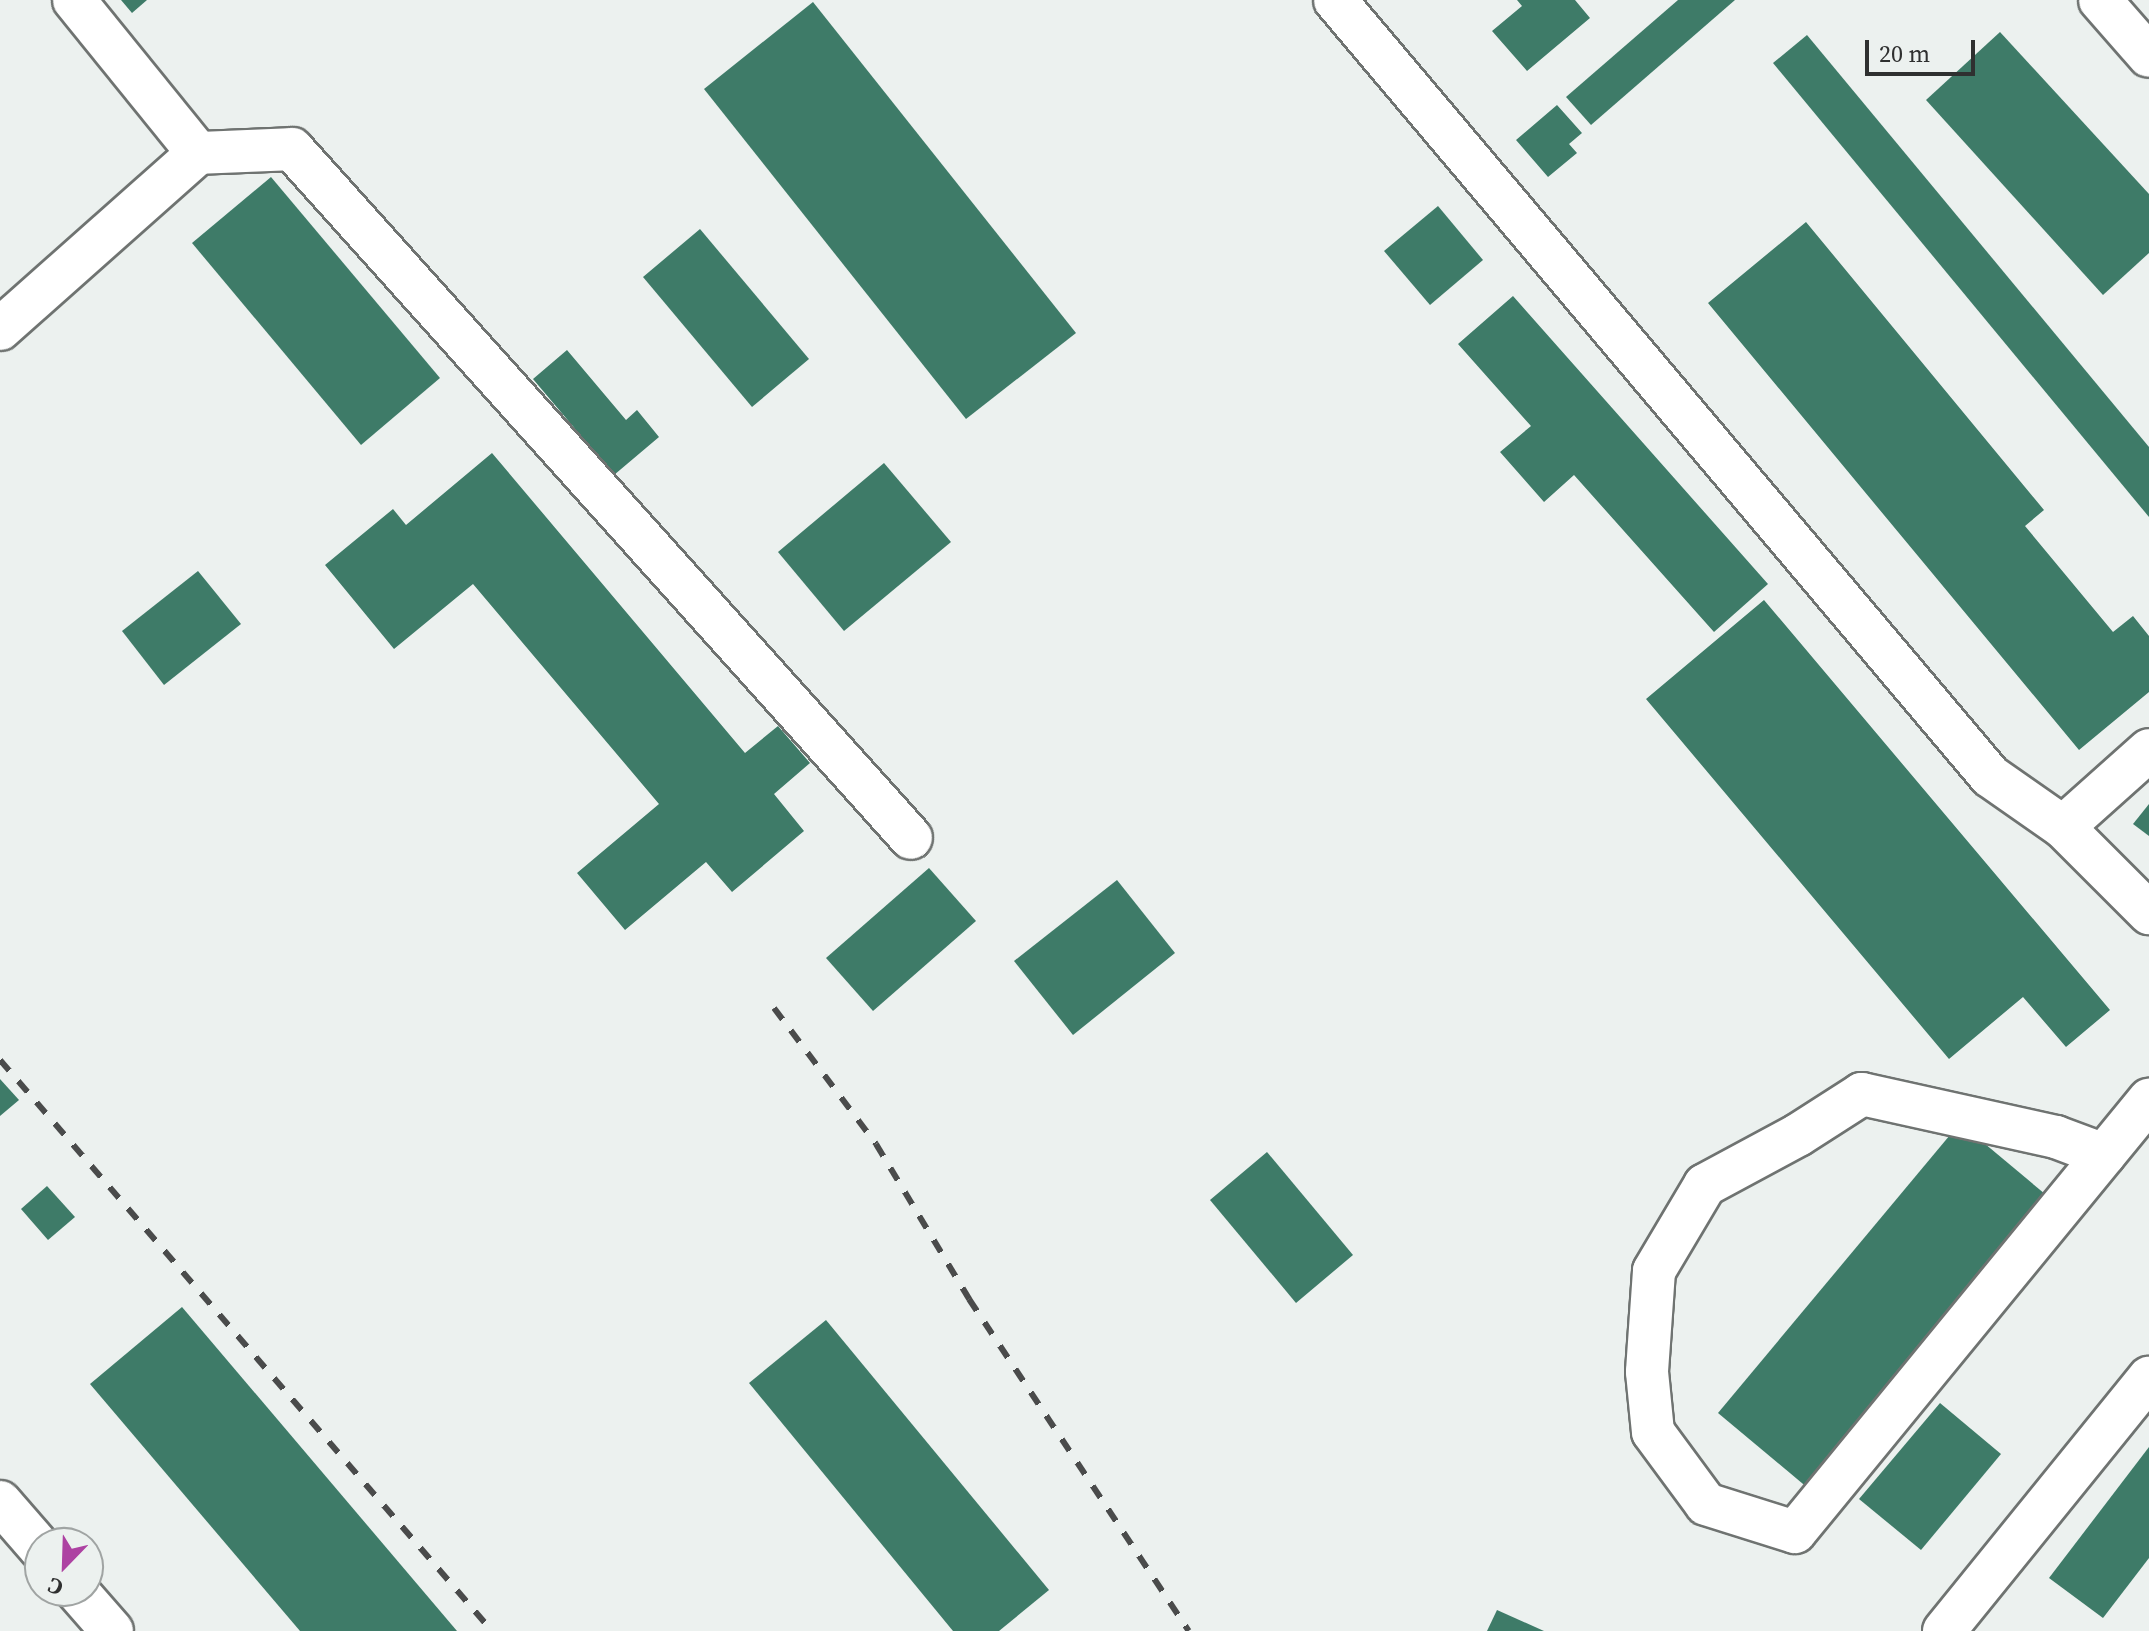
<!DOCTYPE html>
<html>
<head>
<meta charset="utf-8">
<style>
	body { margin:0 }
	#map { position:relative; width:2149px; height:1631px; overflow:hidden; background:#ecf1ef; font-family:"Source Serif 4",serif }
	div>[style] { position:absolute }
	.building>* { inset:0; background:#3e7b68 }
	.roads { filter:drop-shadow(2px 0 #6f7371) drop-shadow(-2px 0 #6f7371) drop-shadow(0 2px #6f7371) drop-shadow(0 -2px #6f7371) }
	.minor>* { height:42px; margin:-21px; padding:0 21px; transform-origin:21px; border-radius:21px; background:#fff }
	.rail>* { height:6px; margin-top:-3px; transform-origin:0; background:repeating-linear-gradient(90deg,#4a4b4b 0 14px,transparent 0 28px) }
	span { translate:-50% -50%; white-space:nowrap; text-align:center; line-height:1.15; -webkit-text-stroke:8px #ecf1ef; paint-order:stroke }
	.north { position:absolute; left:24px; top:1527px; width:80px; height:80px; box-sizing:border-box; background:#ecf1ef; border:2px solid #a0a4a3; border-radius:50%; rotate:203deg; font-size:22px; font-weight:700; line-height:32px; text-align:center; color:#2f3030 }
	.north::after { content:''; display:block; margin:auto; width:28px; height:36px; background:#ad42a2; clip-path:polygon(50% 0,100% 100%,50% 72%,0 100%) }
	.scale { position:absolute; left:1865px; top:40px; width:110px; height:36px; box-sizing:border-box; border:4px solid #2f3030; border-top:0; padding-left:10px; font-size:24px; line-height:28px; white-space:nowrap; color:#2f3030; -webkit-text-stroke:6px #ecf1ef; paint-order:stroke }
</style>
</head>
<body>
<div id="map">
	<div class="building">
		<i style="clip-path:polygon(121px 0,147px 0,132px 13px)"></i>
		<i style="clip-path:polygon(1517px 0,1575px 0,1590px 18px,1527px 71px,1492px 31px,1522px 6px)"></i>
		<i style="clip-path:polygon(1678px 0,1735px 0,1591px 125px,1566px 97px)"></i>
		<i style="clip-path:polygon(813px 2px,1076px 333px,966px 419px,704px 89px)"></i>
		<i style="clip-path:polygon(2000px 32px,2149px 194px,2149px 253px,2103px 295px,1926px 100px)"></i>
		<i style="clip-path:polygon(1807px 35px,2149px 447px,2149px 517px,1773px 63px)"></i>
		<i style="clip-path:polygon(1557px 105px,1582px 133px,1569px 144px,1577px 153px,1548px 177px,1516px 140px)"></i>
		<i style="clip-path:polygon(271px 177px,440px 378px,361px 445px,192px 243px)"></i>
		<i style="clip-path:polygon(1438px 206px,1483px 260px,1430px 305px,1384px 251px)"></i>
		<i style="clip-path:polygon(1806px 222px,2044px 510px,2025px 526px,2113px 632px,2133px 616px,2149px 636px,2149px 692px,2079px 750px,1708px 303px)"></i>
		<i style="clip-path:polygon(700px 229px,809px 359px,752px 407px,643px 277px)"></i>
		<i style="clip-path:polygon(1513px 296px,1768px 584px,1714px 632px,1574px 475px,1544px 502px,1500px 452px,1531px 426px,1458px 344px)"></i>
		<i style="clip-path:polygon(567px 350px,626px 420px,637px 410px,659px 437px,614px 475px,533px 379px)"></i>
		<i style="clip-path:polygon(492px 453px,745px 753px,778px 726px,810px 763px,774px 794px,804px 831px,732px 892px,706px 862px,625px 930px,577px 873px,659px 804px,473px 584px,394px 649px,325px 565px,393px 509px,406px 525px)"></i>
		<i style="clip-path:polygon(884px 463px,951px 542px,844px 631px,778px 552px)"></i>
		<i style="clip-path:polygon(198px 571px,241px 624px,164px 685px,122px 631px)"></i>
		<i style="clip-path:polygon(1764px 600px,2110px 1010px,2066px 1047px,2023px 997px,1949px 1059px,1646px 699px)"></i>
		<i style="clip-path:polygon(2149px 804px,2149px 836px,2133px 824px)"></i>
		<i style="clip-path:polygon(929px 868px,976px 921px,873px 1011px,826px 958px)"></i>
		<i style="clip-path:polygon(1117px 880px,1175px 953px,1073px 1035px,1014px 961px)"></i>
		<i style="clip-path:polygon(0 1079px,19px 1100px,0 1116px)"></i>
		<i style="clip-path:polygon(1960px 1123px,2051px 1199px,1809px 1489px,1718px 1413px)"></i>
		<i style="clip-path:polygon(1267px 1152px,1353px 1255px,1296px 1303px,1210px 1200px)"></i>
		<i style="clip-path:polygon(47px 1186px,75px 1217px,48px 1240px,21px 1209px)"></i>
		<i style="clip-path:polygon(182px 1307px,457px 1631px,300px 1631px,90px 1384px)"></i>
		<i style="clip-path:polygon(826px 1320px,1049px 1590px,999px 1631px,953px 1631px,749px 1383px)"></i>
		<i style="clip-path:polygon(1940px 1403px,2001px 1454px,1921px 1550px,1859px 1499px)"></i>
		<i style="clip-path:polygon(2149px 1447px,2149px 1558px,2103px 1618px,2049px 1578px)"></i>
		<i style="clip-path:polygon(1497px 1610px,1544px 1631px,1487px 1631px)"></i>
	</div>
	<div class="roads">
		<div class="minor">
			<i style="left:74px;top:0;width:197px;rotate:51deg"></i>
			<i style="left:198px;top:153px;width:94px;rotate:-2.4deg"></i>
			<i style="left:292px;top:149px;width:926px;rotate:48.06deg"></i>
			<i style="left:1335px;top:0;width:1015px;rotate:49.83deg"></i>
			<i style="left:1990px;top:776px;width:89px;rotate:34.9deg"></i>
			<i style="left:2063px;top:827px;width:122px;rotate:45deg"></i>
			<i style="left:2100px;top:0;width:74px;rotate:48.8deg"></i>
			<i style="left:0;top:329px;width:265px;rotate:-41.6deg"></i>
			<i style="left:2063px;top:827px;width:115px;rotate:-41.8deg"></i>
			<i style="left:2104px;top:1155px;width:51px;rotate:-159.4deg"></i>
			<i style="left:2056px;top:1137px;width:199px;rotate:-167.5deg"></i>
			<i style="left:1862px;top:1094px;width:76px;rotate:147.4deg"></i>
			<i style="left:1798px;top:1135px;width:106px;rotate:151.7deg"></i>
			<i style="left:1705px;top:1185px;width:100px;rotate:120.7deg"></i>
			<i style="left:1654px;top:1271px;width:101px;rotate:94deg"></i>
			<i style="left:1647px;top:1372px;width:60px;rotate:84.3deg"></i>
			<i style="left:1653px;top:1432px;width:89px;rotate:53.6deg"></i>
			<i style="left:1706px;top:1504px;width:93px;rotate:17.5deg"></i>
			<i style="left:1795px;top:1532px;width:559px;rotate:-50.67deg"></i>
			<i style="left:0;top:1502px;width:61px;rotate:49deg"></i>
			<i style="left:77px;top:1591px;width:53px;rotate:48.8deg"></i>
			<i style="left:1944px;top:1631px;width:326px;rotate:-51deg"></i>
		</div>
	</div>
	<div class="rail">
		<i style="left:774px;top:1008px;width:170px;rotate:53.1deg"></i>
		<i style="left:876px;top:1144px;width:181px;rotate:59deg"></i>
		<i style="left:969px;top:1299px;width:398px;rotate:56.5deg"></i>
		<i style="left:0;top:1060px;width:754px;rotate:49.25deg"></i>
	</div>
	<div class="north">С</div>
	<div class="scale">20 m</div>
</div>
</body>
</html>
